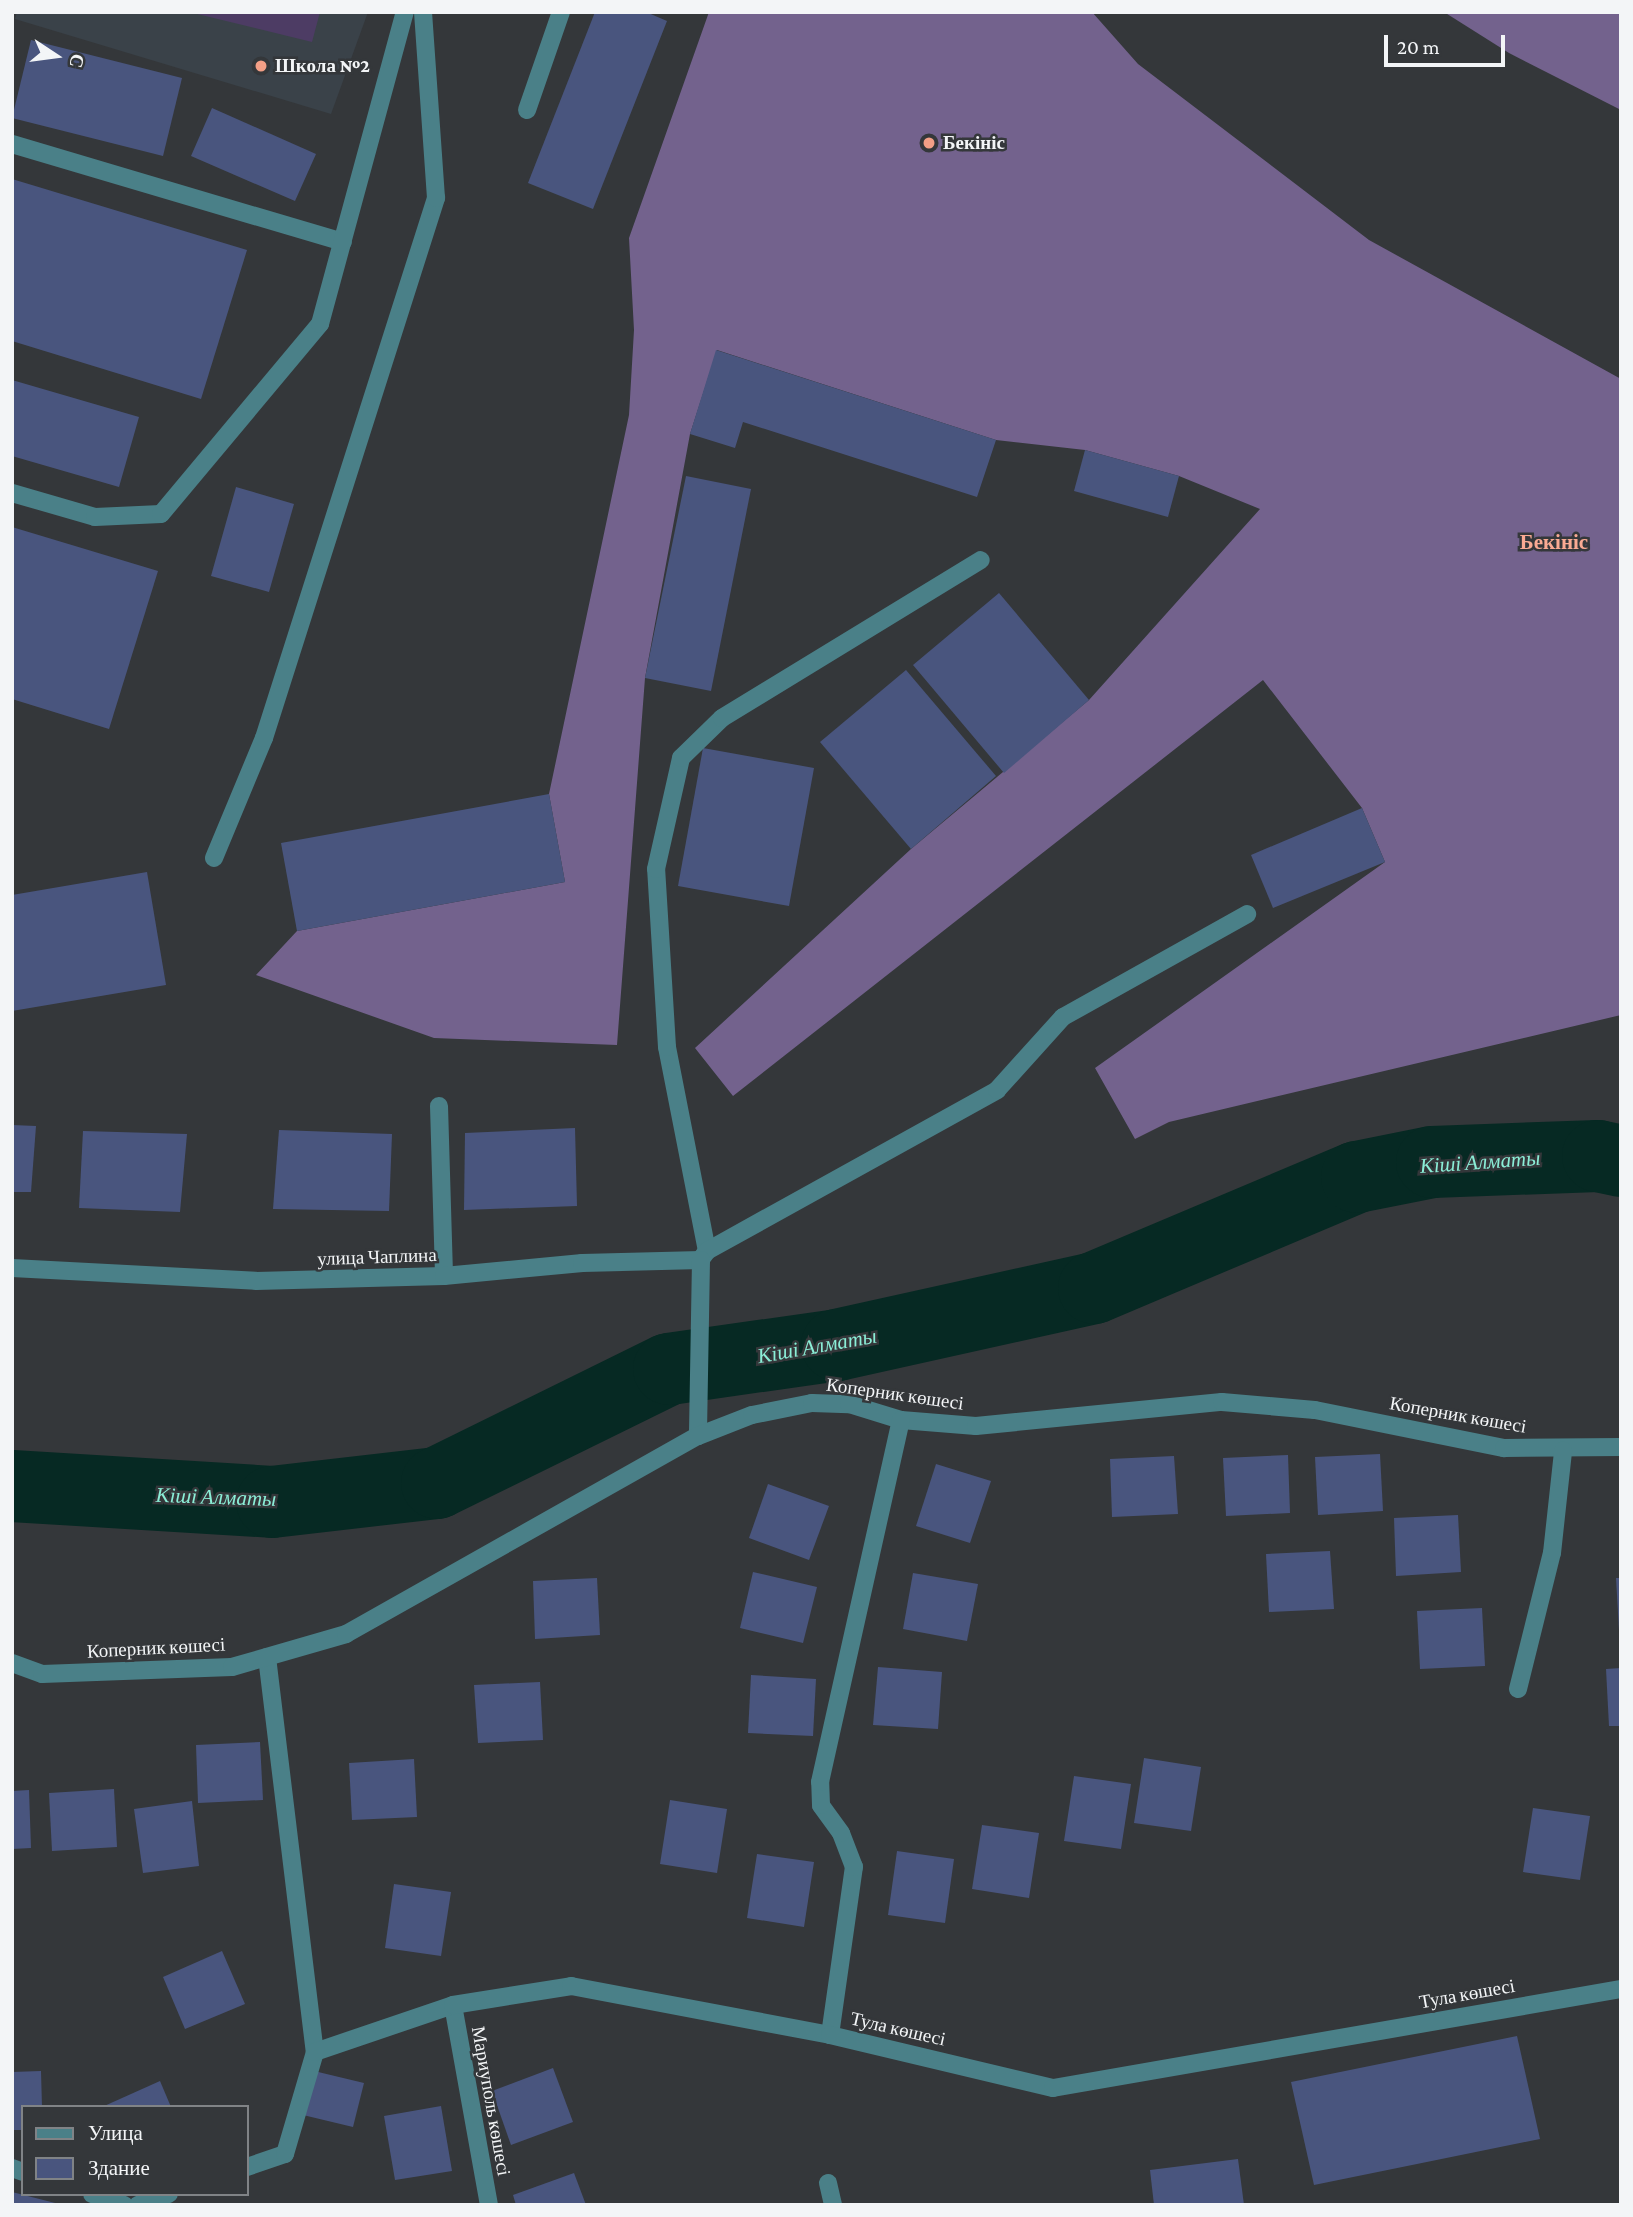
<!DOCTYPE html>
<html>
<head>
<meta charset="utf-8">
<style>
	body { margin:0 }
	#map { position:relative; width:1633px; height:2217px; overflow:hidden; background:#34373a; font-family:"Crimson Pro",serif }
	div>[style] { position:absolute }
	.built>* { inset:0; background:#3a4249 }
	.green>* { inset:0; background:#4d3c64 }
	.forest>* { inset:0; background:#73628d }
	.river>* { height:72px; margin:-36px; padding:0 36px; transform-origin:36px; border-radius:36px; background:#062923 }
	.building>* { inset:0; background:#49557e }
	.minor>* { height:18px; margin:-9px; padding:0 9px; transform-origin:9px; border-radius:9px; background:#4a8088 }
	.dots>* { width:19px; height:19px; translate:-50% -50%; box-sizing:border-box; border:4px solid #34373a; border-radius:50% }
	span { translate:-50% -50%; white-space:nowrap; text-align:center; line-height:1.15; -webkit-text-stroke:5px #34373a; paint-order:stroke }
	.poi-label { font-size:19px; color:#f3f5f7; font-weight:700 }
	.left { translate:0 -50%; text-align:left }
	.street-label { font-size:19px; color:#f3f5f7 }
	.neighbourhood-label { font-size:21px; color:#faaa93; font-weight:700 }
	.water-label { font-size:21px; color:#8beed7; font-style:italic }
	.frame { position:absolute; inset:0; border:14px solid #f3f5f7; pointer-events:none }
	.legend { position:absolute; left:21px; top:2105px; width:228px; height:91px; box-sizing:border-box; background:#34373a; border:2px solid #808386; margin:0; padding:9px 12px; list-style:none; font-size:21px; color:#f3f5f7 }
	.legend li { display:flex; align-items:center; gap:14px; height:35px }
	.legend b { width:35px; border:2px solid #808386 }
	.north { position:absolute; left:21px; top:21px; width:70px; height:70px; -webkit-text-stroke:5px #34373a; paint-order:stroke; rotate:103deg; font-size:19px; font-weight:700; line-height:28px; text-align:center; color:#f3f5f7 }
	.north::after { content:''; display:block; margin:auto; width:24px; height:32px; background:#f3f5f7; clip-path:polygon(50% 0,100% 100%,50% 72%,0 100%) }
	.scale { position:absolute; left:1384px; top:35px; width:121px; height:32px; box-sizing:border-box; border:4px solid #f3f5f7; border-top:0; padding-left:9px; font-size:21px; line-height:24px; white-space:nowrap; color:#f3f5f7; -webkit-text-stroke:5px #34373a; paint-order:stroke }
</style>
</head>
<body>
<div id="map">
	<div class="built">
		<i style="clip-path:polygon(17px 12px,368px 12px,331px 114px,15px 19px)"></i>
	</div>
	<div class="green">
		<i style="clip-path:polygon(189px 12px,320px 12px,312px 42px)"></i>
	</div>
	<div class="forest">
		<i style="clip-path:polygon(709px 12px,1092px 12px,1138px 64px,1369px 240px,1621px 379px,1621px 1015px,1169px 1122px,1135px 1139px,1095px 1068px,1385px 862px,1362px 808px,1263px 680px,733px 1096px,695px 1048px,911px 849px,1089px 700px,1260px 509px,1179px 476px,1085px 450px,996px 440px,717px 350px,690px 434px,645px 678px,617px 1045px,434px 1038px,256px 975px,297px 931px,565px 882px,549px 794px,629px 415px,634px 330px,629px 238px)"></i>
		<i style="clip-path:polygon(1444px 12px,1621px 12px,1621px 110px,1509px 53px)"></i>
	</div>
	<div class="river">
		<i style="left:12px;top:1486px;width:260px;rotate:3.5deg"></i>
		<i style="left:272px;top:1502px;width:166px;rotate:-6.6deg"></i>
		<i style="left:437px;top:1483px;width:258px;rotate:-26.2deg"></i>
		<i style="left:669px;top:1369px;width:170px;rotate:-8.1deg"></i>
		<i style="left:837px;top:1345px;width:263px;rotate:-12.5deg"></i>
		<i style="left:1094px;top:1288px;width:285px;rotate:-22.9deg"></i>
		<i style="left:1357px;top:1177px;width:76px;rotate:-11.3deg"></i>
		<i style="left:1432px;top:1162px;width:166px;rotate:-2.1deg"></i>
		<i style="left:1598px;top:1156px;width:24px;rotate:12deg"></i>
	</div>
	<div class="building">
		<i style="clip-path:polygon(595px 12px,646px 12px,667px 21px,593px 209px,528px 183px)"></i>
		<i style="clip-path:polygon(31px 40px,182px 78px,163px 156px,12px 118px)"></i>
		<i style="clip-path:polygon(212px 108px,316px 154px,295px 201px,191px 156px)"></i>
		<i style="clip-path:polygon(12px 179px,247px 250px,201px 399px,12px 341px)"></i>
		<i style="clip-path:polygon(716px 350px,996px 440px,977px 497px,743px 422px,735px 448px,690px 434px)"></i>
		<i style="clip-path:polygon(12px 380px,139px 417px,119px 487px,12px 456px)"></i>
		<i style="clip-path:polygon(1085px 450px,1179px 476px,1168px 517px,1074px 491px)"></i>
		<i style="clip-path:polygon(686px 476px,751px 489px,711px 691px,645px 678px)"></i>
		<i style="clip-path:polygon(236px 487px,294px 504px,269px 592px,211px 576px)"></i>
		<i style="clip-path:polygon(12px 527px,158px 571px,109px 729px,12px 699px)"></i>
		<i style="clip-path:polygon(999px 593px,1089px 700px,1004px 773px,913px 665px)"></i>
		<i style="clip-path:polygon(906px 670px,996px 776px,911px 849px,820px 742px)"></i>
		<i style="clip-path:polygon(703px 748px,814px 768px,789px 906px,678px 886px)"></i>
		<i style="clip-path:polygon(549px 794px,565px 882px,297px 931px,281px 843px)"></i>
		<i style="clip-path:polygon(1362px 808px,1385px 862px,1273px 908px,1251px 855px)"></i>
		<i style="clip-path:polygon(147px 872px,166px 985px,12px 1011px,12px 895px)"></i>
		<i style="clip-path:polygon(12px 1125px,36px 1126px,31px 1192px,12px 1192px)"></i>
		<i style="clip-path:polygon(575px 1128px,577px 1206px,464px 1210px,465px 1133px)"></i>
		<i style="clip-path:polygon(279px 1130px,392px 1134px,389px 1211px,273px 1209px)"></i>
		<i style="clip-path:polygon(83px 1131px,187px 1134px,180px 1212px,79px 1208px)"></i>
		<i style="clip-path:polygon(1380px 1454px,1383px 1511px,1318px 1515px,1315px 1457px)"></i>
		<i style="clip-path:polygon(1288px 1455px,1290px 1513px,1226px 1516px,1223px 1458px)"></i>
		<i style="clip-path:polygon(1174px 1456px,1178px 1514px,1112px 1517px,1110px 1459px)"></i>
		<i style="clip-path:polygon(936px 1464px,991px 1481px,970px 1543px,916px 1526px)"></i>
		<i style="clip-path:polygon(768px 1484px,829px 1506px,809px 1560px,749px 1538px)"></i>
		<i style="clip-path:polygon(1458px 1515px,1461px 1572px,1396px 1576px,1394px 1518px)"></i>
		<i style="clip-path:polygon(1330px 1551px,1334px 1609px,1269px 1612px,1266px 1554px)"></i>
		<i style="clip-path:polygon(753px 1572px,817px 1587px,803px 1643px,740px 1628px)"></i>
		<i style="clip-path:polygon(913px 1573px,978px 1584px,967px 1641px,903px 1629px)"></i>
		<i style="clip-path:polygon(597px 1578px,600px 1635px,535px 1639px,533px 1581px)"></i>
		<i style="clip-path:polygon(1616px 1578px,1621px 1578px,1621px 1630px,1619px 1630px)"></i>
		<i style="clip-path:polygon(1482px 1608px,1485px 1666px,1420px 1669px,1417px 1611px)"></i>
		<i style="clip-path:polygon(878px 1667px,942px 1672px,938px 1729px,873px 1725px)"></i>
		<i style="clip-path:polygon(1621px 1668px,1621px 1726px,1609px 1726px,1606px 1669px)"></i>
		<i style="clip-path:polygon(751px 1675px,816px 1679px,813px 1736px,748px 1733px)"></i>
		<i style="clip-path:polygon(540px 1682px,543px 1740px,478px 1743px,474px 1685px)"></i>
		<i style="clip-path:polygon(260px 1742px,263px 1800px,198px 1803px,196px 1745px)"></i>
		<i style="clip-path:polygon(1144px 1758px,1201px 1767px,1191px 1831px,1134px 1823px)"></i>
		<i style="clip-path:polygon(414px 1759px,417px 1817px,352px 1820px,349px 1763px)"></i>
		<i style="clip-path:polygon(1074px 1776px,1131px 1784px,1121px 1849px,1064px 1841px)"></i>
		<i style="clip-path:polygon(114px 1789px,117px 1847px,52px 1851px,49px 1793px)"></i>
		<i style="clip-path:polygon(29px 1790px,31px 1848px,12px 1849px,12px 1791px)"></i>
		<i style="clip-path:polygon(670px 1800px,727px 1809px,717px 1873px,660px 1864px)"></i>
		<i style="clip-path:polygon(192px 1801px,199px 1866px,143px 1873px,134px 1809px)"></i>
		<i style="clip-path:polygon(1533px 1808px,1590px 1816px,1580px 1880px,1523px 1872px)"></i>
		<i style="clip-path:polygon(982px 1825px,1039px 1833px,1029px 1898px,972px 1889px)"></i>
		<i style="clip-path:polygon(897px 1851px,954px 1859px,945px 1923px,888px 1915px)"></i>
		<i style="clip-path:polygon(757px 1854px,814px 1862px,804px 1927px,747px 1918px)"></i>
		<i style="clip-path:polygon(394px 1884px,451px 1892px,441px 1956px,385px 1948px)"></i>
		<i style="clip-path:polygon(222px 1951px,245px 2004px,185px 2029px,163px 1977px)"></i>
		<i style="clip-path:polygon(1517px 2036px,1540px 2139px,1314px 2185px,1291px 2082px)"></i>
		<i style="clip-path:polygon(553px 2068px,573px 2122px,511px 2145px,492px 2091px)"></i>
		<i style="clip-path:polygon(41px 2071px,42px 2107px,23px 2107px,23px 2130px,12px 2130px,12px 2072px)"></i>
		<i style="clip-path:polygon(314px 2071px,364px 2083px,353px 2127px,303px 2115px)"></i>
		<i style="clip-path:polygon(160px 2081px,171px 2107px,102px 2107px)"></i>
		<i style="clip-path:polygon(441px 2106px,452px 2171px,395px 2180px,384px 2116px)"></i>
		<i style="clip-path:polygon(1238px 2159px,1244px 2205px,1154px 2205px,1150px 2170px)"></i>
		<i style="clip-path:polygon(574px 2173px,586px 2205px,516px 2205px,513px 2195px)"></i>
		<i style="clip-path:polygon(12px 2192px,59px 2204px,58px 2205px,12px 2205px)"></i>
	</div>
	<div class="minor">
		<i style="left:527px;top:110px;width:104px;rotate:-70.9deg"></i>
		<i style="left:12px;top:144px;width:345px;rotate:16.5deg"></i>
		<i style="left:12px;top:493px;width:86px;rotate:16.1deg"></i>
		<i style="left:95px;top:517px;width:66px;rotate:-2.6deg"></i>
		<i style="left:161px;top:514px;width:248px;rotate:-50.1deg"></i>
		<i style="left:320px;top:324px;width:323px;rotate:-74.8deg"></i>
		<i style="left:214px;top:858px;width:130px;rotate:-67.4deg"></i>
		<i style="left:264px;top:738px;width:567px;rotate:-72.33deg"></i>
		<i style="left:436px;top:198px;width:186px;rotate:-94deg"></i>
		<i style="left:439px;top:1106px;width:170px;rotate:88.3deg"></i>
		<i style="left:707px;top:1251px;width:208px;rotate:-101.1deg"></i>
		<i style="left:667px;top:1047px;width:178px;rotate:-93.5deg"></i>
		<i style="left:656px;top:869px;width:114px;rotate:-77.3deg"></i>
		<i style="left:681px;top:758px;width:57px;rotate:-44.3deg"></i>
		<i style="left:722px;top:718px;width:303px;rotate:-31.4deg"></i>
		<i style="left:701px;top:1259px;width:10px;rotate:-53deg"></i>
		<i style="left:707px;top:1251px;width:332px;rotate:-29deg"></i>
		<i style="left:997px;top:1090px;width:98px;rotate:-47.9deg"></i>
		<i style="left:1063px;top:1017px;width:211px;rotate:-29.2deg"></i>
		<i style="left:12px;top:1268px;width:244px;rotate:3deg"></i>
		<i style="left:256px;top:1281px;width:188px;rotate:-1.5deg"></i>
		<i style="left:444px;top:1276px;width:139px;rotate:-5.4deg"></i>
		<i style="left:582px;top:1263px;width:119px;rotate:-1.4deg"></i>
		<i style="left:701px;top:1260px;width:176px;rotate:91deg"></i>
		<i style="left:267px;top:1657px;width:398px;rotate:83.1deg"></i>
		<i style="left:12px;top:1663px;width:32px;rotate:20deg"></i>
		<i style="left:42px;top:1674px;width:190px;rotate:-2.1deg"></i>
		<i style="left:232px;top:1667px;width:119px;rotate:-16.1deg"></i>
		<i style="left:346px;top:1634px;width:404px;rotate:-29.4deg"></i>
		<i style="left:698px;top:1436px;width:58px;rotate:-21.3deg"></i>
		<i style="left:752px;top:1415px;width:61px;rotate:-11.3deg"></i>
		<i style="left:812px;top:1403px;width:37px;rotate:2deg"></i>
		<i style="left:849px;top:1404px;width:54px;rotate:17.1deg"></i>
		<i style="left:901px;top:1420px;width:75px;rotate:4.6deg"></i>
		<i style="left:976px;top:1426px;width:247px;rotate:-5.6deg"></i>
		<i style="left:1222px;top:1402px;width:93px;rotate:4.9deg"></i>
		<i style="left:1315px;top:1410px;width:193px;rotate:11.4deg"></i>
		<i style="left:1504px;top:1448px;width:117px;rotate:-0.5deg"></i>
		<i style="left:1518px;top:1689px;width:140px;rotate:-76deg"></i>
		<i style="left:1552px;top:1553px;width:103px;rotate:-83.8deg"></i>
		<i style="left:453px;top:2005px;width:203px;rotate:79.8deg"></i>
		<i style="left:830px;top:2035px;width:170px;rotate:-81.9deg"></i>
		<i style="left:854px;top:1867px;width:36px;rotate:-111deg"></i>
		<i style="left:841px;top:1833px;width:34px;rotate:-126deg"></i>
		<i style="left:821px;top:1805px;width:23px;rotate:-92deg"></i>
		<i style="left:820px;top:1782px;width:371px;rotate:-77.4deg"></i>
		<i style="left:247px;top:2167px;width:40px;rotate:-18.9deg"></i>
		<i style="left:285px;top:2154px;width:106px;rotate:-73.6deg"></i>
		<i style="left:315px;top:2052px;width:146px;rotate:-18.8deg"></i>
		<i style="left:453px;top:2005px;width:120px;rotate:-9.1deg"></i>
		<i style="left:571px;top:1986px;width:264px;rotate:10.7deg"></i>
		<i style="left:830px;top:2035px;width:229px;rotate:13.4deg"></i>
		<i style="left:1053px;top:2088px;width:577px;rotate:-9.89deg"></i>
		<i style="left:12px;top:2168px;width:12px;rotate:20deg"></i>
		<i style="left:828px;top:2183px;width:23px;rotate:77deg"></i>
		<i style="left:92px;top:2194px;width:34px;rotate:19deg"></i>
		<i style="left:138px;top:2205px;width:33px;rotate:-20deg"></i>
	</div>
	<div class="dots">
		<i style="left:261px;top:66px;background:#f39f86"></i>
		<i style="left:929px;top:143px;background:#f39f86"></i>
	</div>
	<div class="poi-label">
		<span class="left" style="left:275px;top:66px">Школа №2</span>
		<span class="left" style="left:943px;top:143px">Бекініс</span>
	</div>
	<div class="street-label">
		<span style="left:377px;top:1257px;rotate:-2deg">улица Чаплина</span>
		<span style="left:895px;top:1394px;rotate:8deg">Коперник көшесі</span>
		<span style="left:1458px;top:1415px;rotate:10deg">Коперник көшесі</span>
		<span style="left:156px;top:1648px;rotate:-3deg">Коперник көшесі</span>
		<span style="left:1467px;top:1994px;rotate:-10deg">Тула көшесі</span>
		<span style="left:898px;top:2029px;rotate:13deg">Тула көшесі</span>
		<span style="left:491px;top:2101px;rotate:80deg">Мариуполь көшесі</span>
	</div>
	<div class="neighbourhood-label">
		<span style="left:1554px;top:542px">Бекініс</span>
	</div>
	<div class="water-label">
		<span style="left:1480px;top:1162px;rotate:-4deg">Кіші Алматы</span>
		<span style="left:817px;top:1346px;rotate:-10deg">Кіші Алматы</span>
		<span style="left:216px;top:1497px;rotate:2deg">Кіші Алматы</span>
	</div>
	<div class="frame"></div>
	<ul class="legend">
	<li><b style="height:9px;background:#4a8088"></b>Улица</li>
	<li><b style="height:19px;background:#49557e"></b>Здание</li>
	</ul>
	<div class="north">С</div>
	<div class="scale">20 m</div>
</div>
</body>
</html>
